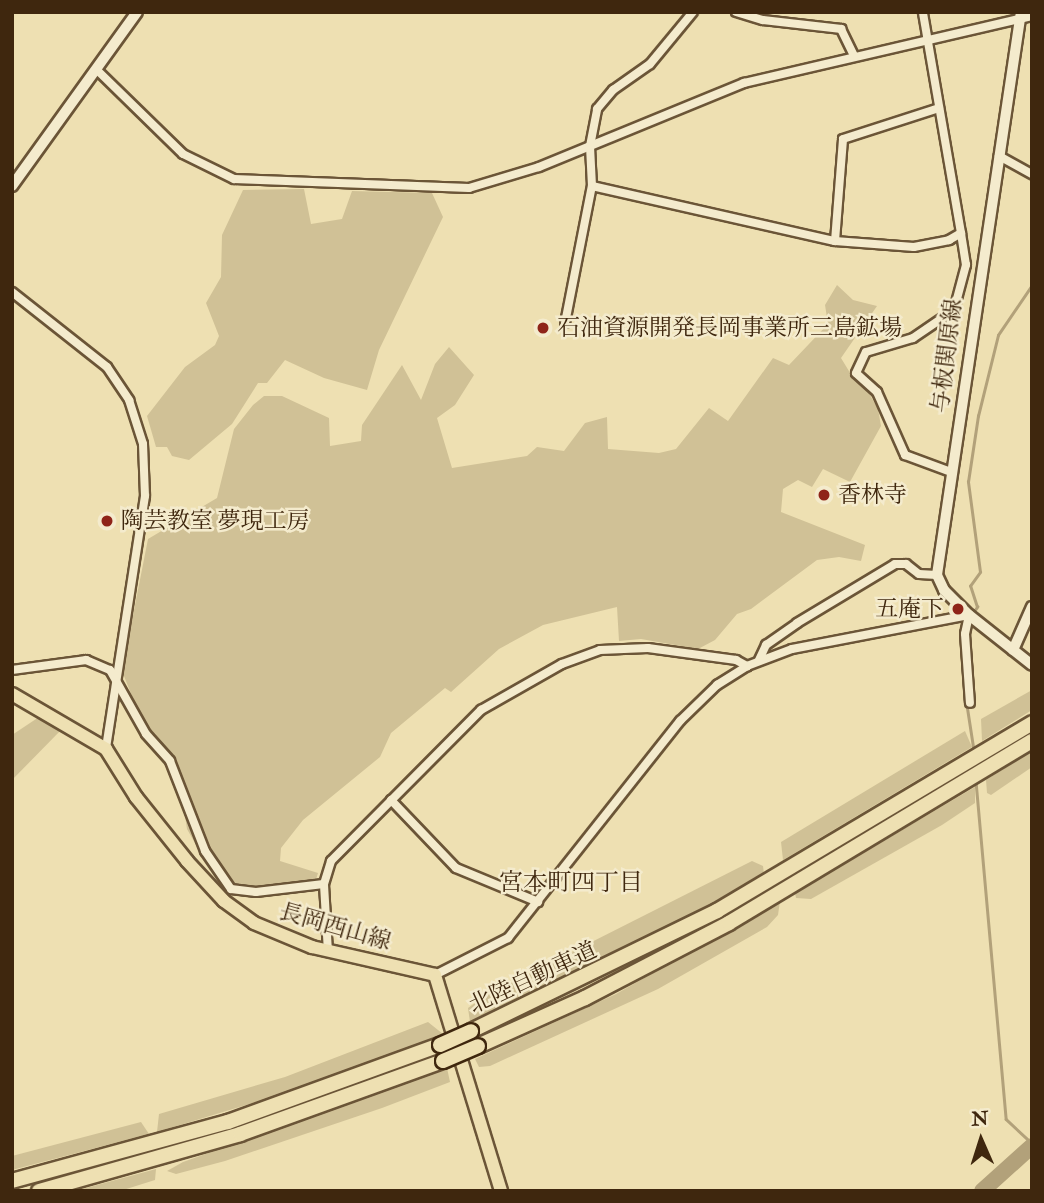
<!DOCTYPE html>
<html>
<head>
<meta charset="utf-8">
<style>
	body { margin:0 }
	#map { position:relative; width:1044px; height:1203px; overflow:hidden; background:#eee0b2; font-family:"IM FELL Double Pica","Noto Serif JP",serif }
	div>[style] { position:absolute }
	.green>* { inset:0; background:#d0c196 }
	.stream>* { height:2.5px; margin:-1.25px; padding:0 1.25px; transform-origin:1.25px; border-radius:1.25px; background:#b2a17a }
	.river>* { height:16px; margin:-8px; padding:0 8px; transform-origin:8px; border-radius:8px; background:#b2a17a }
	.roads { filter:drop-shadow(2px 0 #6b5537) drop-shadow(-2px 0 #6b5537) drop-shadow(0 2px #6b5537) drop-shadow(0 -2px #6b5537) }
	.minor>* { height:8px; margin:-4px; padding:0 4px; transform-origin:4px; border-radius:4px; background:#f4ebcd }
	.tertiary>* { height:10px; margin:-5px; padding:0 5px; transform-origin:5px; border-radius:5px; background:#f4ebcd }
	.secondary>* { height:10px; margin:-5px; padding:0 5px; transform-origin:5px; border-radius:5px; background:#f4ebcd }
	.primary>* { height:12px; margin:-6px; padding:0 6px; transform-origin:6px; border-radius:6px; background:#eee0b2 }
	.motorway>* { height:14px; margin:-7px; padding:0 7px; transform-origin:7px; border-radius:7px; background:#eee0b2 }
	.bridges { filter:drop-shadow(2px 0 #3f270e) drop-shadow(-2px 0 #3f270e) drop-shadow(0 2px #3f270e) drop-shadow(0 -2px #3f270e) }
	.motorway-bridge>* { height:14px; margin:-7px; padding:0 7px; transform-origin:7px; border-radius:7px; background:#eee0b2 }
	.dots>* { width:19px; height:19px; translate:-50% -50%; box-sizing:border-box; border:4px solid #f4ebcd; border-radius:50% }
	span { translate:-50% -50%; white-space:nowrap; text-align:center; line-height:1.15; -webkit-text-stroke:5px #f4ebcd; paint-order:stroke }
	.poi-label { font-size:23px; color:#3f270e }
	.left { translate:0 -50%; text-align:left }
	.right { translate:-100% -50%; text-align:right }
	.street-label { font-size:23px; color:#3f270e }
	.neighbourhood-label { font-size:24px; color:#3f270e }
	.frame { position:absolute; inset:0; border:14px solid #3f270e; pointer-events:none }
	.north { position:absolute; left:946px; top:1105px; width:70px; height:70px; -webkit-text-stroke:5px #f4ebcd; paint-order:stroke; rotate:357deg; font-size:19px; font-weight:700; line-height:28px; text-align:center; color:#3f270e }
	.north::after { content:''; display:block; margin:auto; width:24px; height:32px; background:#3f270e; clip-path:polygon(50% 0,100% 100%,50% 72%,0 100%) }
</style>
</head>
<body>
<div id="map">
	<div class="green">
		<i style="clip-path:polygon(304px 189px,311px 224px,342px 219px,352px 191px,432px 193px,443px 217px,379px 350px,367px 390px,324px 378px,285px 360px,267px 383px,258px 383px,232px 424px,189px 460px,172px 456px,167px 447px,156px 447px,147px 416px,185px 367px,215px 345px,219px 336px,206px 303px,221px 277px,222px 235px,243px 190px)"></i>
		<i style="clip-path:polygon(837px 285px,853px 300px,877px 306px,841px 358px,855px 381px,866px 388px,878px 409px,881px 426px,850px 482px,823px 469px,812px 487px,798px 480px,783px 489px,781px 512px,865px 545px,861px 561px,839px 557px,817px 560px,751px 609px,737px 614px,715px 640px,698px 649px,641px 639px,619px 641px,617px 607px,543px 625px,499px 649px,451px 692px,445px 688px,391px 733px,380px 757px,303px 820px,281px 848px,280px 861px,318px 873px,314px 886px,252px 887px,233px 883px,209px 868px,187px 829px,182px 796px,158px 743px,143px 724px,122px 671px,148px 539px,217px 498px,234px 429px,253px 405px,264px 396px,282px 396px,329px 418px,330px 446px,361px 441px,362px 425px,402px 365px,421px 400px,435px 364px,449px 347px,474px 375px,455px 405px,437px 418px,452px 468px,527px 456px,537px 447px,564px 451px,585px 423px,607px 417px,608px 449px,659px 453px,676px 449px,709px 408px,728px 421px,773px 358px,789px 365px,828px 324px,825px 305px)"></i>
		<i style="clip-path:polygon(1032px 690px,1032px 710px,982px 741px,981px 719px)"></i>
		<i style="clip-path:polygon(42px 715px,63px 728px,12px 780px,12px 735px)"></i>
		<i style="clip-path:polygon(965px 731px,972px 747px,783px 860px,781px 842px)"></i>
		<i style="clip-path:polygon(1032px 751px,1032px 767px,991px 795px,987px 793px,986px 780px)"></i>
		<i style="clip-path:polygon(975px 787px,975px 803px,942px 825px,811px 899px,796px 898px,795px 893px)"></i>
		<i style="clip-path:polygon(752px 861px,763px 866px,764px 874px,661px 932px,470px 1022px,468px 1008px,483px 997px)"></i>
		<i style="clip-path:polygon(780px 901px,778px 915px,767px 927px,658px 989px,490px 1066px,479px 1067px,475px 1059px,616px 994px)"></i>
		<i style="clip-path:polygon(428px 1022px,443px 1034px,276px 1096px,157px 1132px,159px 1114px,285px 1077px)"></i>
		<i style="clip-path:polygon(447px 1068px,450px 1082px,382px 1108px,225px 1161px,176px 1174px,167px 1171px,183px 1162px)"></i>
		<i style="clip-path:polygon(141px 1122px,149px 1134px,12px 1170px,12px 1156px)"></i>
		<i style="clip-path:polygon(156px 1169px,155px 1180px,120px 1191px,75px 1191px)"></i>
	</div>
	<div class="stream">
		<i style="left:972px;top:614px;width:9px;rotate:-54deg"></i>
		<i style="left:977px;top:607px;width:22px;rotate:-108deg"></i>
		<i style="left:970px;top:586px;width:17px;rotate:-54deg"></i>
		<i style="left:980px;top:572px;width:91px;rotate:-97.6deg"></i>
		<i style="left:968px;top:482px;width:67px;rotate:-81.4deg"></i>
		<i style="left:978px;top:416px;width:83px;rotate:-76.1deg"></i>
		<i style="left:998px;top:335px;width:60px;rotate:-55.8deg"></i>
		<i style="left:963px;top:629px;width:55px;rotate:87.9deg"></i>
		<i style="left:967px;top:705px;width:46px;rotate:81.2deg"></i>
		<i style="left:976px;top:781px;width:339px;rotate:84.9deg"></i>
		<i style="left:1006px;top:1119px;width:35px;rotate:43deg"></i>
	</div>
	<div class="river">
		<i style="left:982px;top:1191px;width:67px;rotate:-42deg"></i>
	</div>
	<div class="roads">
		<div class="minor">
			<i style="left:736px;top:12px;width:28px;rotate:17deg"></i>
			<i style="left:763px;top:20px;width:79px;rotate:6.6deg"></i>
			<i style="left:841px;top:29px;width:30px;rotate:64deg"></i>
			<i style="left:97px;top:70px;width:120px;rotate:44.3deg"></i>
			<i style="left:183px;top:154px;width:57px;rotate:26.1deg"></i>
			<i style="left:234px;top:179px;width:235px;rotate:2.2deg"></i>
			<i style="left:469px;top:188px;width:73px;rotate:-16.7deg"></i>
			<i style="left:539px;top:167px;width:222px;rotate:-22.3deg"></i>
			<i style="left:744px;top:83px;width:296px;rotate:-13.1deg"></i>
			<i style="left:999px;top:156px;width:38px;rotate:29deg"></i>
			<i style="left:592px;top:186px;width:249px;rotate:12.8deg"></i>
			<i style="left:835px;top:241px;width:79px;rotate:4.3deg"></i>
			<i style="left:914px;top:247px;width:36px;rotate:-11deg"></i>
			<i style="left:949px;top:240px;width:14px;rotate:-30deg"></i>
			<i style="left:961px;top:233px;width:224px;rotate:-99.8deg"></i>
			<i style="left:835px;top:241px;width:102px;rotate:-85.5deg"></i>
			<i style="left:843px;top:139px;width:101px;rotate:-17.9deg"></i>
			<i style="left:12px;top:292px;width:121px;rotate:38.3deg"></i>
			<i style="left:107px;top:367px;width:40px;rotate:56deg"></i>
			<i style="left:129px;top:400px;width:46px;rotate:72.3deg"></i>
			<i style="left:143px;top:444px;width:52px;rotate:87.8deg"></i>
			<i style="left:145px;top:496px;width:256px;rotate:98.8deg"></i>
			<i style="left:565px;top:323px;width:140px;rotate:-78.9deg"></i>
			<i style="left:592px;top:186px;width:40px;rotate:-92.9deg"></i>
			<i style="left:590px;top:146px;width:38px;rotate:-79deg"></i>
			<i style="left:597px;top:109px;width:25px;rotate:-50deg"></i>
			<i style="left:613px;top:90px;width:45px;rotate:-35.1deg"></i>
			<i style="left:650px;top:64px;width:67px;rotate:-50.4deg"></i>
			<i style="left:951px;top:472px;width:49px;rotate:-159.7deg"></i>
			<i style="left:905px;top:455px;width:69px;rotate:-114deg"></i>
			<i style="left:877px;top:392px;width:28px;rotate:-138deg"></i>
			<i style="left:856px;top:373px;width:23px;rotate:-65deg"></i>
			<i style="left:866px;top:352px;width:49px;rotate:-16.6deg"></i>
			<i style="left:913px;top:338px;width:50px;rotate:-34.3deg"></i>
			<i style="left:954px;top:310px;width:47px;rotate:-75.1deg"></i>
			<i style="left:966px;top:265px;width:32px;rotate:-99deg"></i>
			<i style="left:969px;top:615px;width:19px;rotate:102deg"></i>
			<i style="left:965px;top:634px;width:69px;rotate:85.9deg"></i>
			<i style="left:759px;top:660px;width:17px;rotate:-65deg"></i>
			<i style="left:766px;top:645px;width:38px;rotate:-35deg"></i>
			<i style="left:797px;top:623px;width:114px;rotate:-31deg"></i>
			<i style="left:895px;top:564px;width:11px"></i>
			<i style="left:906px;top:564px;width:16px;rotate:38deg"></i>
			<i style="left:919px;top:574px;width:18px;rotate:3deg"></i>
			<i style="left:12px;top:670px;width:75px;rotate:-7.7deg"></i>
			<i style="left:86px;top:660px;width:26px;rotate:23deg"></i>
			<i style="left:110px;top:670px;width:73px;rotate:60.6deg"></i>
			<i style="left:146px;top:734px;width:36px;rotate:48deg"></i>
			<i style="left:170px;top:761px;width:97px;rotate:68.7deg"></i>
			<i style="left:205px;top:851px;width:46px;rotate:55.6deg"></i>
			<i style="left:231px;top:889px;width:25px;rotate:7deg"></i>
			<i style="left:256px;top:892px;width:68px;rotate:-6.7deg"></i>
			<i style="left:391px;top:800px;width:94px;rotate:46.3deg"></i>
			<i style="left:456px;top:868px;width:89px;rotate:22.5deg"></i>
			<i style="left:328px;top:952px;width:68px;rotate:-93.4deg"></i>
			<i style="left:324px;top:884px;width:24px;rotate:-73deg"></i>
			<i style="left:331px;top:861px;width:213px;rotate:-45.2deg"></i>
			<i style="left:481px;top:710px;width:93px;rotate:-29.6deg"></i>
			<i style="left:562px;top:664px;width:40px;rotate:-20.2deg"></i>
			<i style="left:600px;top:650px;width:48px;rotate:-2.4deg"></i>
			<i style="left:648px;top:648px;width:89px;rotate:7.8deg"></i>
			<i style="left:736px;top:660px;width:13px;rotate:29deg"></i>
			<i style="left:435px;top:975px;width:82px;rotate:-26.9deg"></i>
			<i style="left:508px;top:938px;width:277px;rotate:-51.6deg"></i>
			<i style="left:680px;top:721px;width:52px;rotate:-44.2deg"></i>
			<i style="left:717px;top:685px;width:36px;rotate:-32deg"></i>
			<i style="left:747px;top:666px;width:48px;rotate:-20.7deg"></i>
			<i style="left:792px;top:649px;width:180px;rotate:-10.9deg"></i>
		</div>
		<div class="tertiary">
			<i style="left:1013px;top:650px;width:47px;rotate:-66.2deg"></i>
		</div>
		<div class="secondary">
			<i style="left:1021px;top:12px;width:569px;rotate:98.49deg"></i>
			<i style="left:937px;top:575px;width:17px;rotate:65deg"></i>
			<i style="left:944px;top:590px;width:35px;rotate:45deg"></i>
			<i style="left:969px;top:615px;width:80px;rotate:38.4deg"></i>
			<i style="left:12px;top:186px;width:214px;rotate:-54.3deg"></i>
		</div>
		<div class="primary">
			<i style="left:12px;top:694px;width:109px;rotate:30.3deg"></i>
			<i style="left:106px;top:749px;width:57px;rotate:58deg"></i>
			<i style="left:136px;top:797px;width:82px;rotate:51.4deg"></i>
			<i style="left:187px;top:861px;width:54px;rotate:47.2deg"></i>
			<i style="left:224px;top:901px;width:37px;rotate:36deg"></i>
			<i style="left:254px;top:923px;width:63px;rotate:22.5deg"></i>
			<i style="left:312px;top:947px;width:126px;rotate:12.8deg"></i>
			<i style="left:435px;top:975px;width:226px;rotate:73deg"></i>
		</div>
		<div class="motorway">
			<i style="left:471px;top:1031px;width:274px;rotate:-26deg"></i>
			<i style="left:717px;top:911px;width:367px;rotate:-30.8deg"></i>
			<i style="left:478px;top:1046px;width:117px;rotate:-24.2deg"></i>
			<i style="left:585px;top:998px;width:162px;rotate:-27.5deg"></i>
			<i style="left:729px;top:923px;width:353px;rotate:-31deg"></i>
			<i style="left:12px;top:1181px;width:224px;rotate:-15.3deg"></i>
			<i style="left:228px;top:1122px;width:226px;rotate:-20deg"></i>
			<i style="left:39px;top:1191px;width:209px;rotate:-15.8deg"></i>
			<i style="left:240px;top:1134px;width:216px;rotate:-19.8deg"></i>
		</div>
	</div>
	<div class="bridges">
		<div class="motorway-bridge">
			<i style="left:440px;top:1045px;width:34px;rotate:-24deg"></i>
			<i style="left:443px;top:1061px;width:38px;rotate:-23deg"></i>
		</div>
	</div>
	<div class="dots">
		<i style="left:543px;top:328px;background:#8f2418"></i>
		<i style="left:824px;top:495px;background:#8f2418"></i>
		<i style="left:107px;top:521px;background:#8f2418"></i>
		<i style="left:958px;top:609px;background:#8f2418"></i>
	</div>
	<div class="poi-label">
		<span class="left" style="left:557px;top:328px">石油資源開発長岡事業所三島鉱場</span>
		<span class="left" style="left:838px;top:495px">香林寺</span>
		<span class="left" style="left:121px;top:521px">陶芸教室 夢現工房</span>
		<span class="right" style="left:944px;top:609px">五庵下</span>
	</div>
	<div class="street-label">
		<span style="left:947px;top:356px;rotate:-83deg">与板関原線</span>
		<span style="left:335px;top:927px;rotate:16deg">長岡西山線</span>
		<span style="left:533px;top:978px;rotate:-25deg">北陸自動車道</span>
	</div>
	<div class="neighbourhood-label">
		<span style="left:571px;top:883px">宮本町四丁目</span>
	</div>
	<div class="frame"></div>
	<div class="north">N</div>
</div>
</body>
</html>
